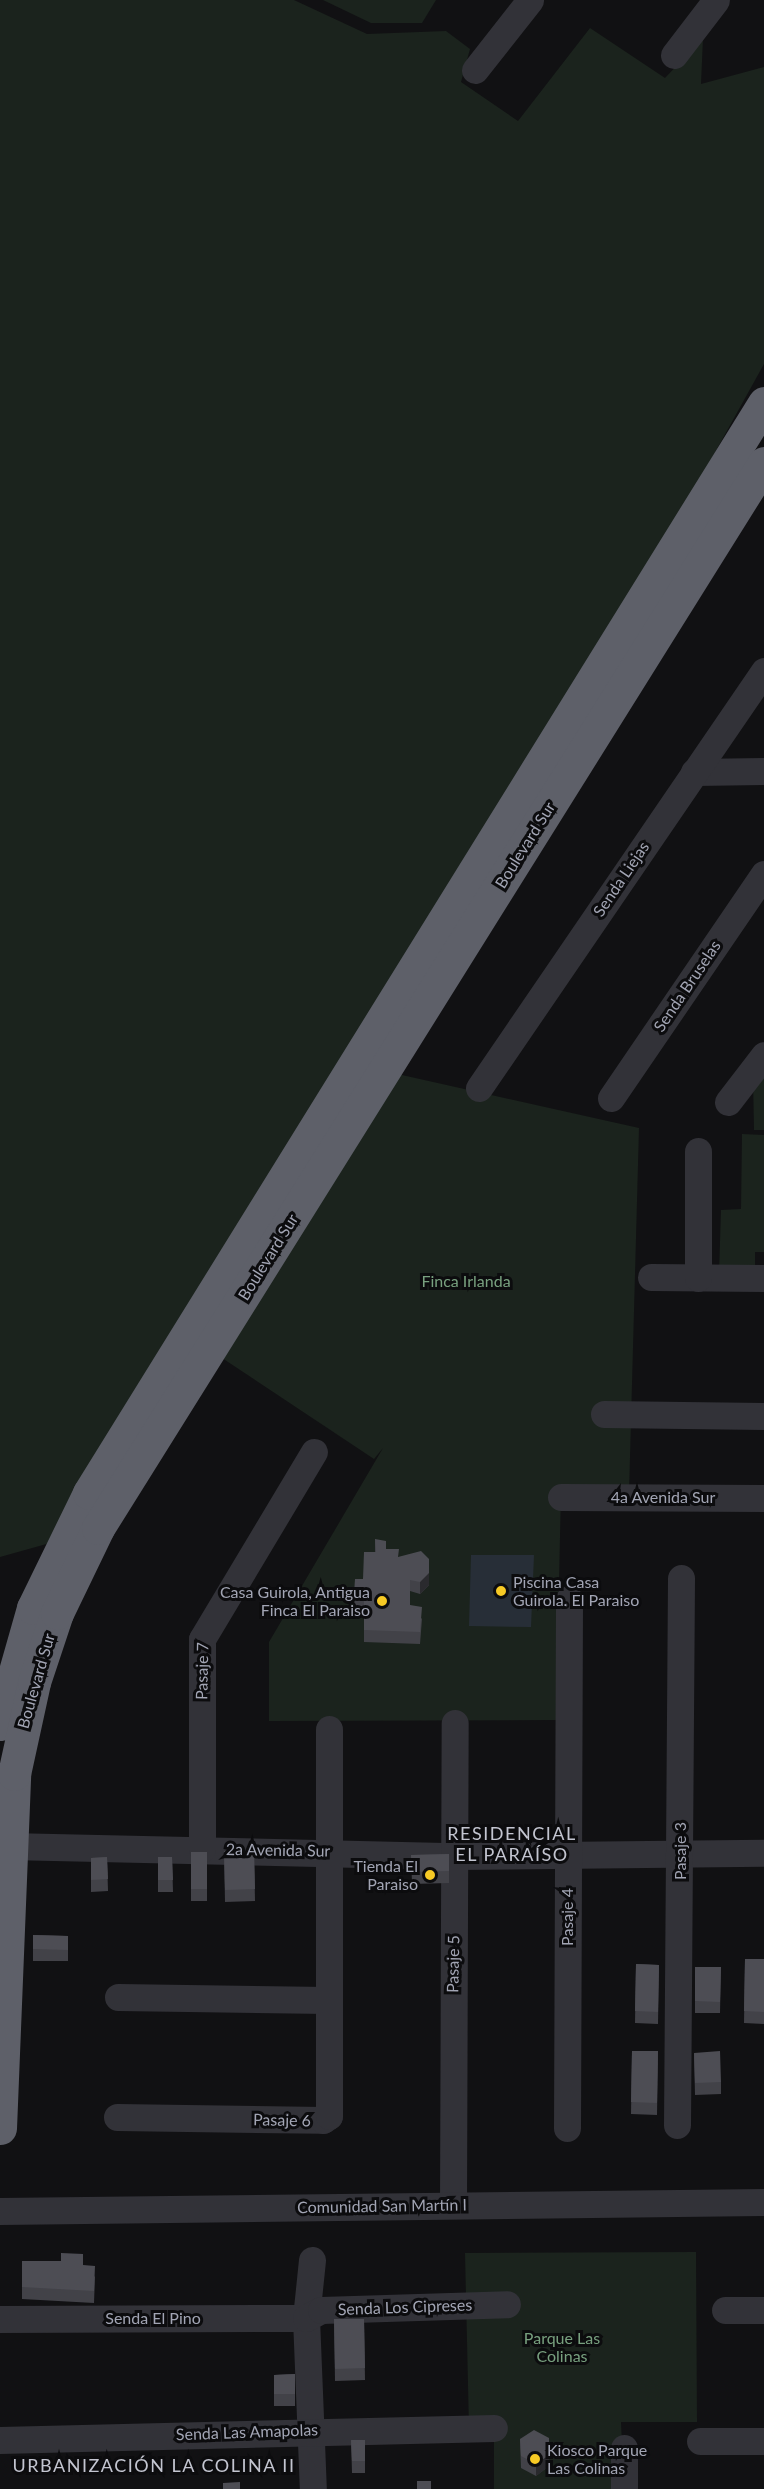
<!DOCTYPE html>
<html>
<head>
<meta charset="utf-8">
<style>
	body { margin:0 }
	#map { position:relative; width:764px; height:2489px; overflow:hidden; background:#111113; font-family:Lato,sans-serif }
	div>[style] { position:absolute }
	.green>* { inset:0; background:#1b231d }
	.water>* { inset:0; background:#272e37 }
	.minor>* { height:27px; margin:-13.5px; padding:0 13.5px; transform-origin:13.5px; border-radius:13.5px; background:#323238 }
	.highway>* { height:33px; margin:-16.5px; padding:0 16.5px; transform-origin:16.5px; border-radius:16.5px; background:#5e6069 }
	.wall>* { inset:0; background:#424248 }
	.shaded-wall>* { inset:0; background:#2a2a2e }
	.building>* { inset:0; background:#4d4d54 }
	.dots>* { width:16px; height:16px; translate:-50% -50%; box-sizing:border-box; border:3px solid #0c0c0e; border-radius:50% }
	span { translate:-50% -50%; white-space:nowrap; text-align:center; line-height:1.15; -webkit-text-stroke:6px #0c0c0e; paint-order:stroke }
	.street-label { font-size:16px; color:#a2a5b4 }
	.park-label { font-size:16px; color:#78a07f }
	.poi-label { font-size:16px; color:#a2a5b4 }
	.left { translate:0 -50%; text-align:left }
	.right { translate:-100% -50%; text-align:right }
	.neighbourhood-label { font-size:18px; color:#c3c5d0; letter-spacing:1.5px }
</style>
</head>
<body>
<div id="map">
	<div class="green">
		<i style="clip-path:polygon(0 0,294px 0,367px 34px,446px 31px,470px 49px,461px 82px,518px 121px,590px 28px,665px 78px,703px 38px,701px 84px,764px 67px,764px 364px,698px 483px,50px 1543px,0 1557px)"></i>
		<i style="clip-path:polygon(323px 0,436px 0,422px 23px,371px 23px)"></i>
		<i style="clip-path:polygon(764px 1062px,764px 1130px,754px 1130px,753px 1078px)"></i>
		<i style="clip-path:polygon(393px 1073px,639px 1128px,629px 1494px,561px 1491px,556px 1720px,269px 1721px,269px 1642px,383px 1448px,374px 1459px,222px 1358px)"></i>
		<i style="clip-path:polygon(742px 1134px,764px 1135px,764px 1252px,755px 1252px,755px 1275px,719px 1274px,721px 1210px,741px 1209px)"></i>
		<i style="clip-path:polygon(696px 2252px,697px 2422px,621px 2422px,624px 2489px,494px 2489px,494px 2428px,469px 2429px,465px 2253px)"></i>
	</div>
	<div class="water">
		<i style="clip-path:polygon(471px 1555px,534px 1555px,531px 1627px,469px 1626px)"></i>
	</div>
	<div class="minor">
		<i style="left:674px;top:55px;width:69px;rotate:-52.6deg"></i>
		<i style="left:475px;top:70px;width:89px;rotate:-51.8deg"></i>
		<i style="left:694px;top:772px;width:70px;rotate:-0.8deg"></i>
		<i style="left:479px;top:1088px;width:505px;rotate:-55.65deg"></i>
		<i style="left:611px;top:1098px;width:271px;rotate:-55.7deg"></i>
		<i style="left:728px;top:1102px;width:59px;rotate:-52.5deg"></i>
		<i style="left:651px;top:1277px;width:113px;rotate:0.5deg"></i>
		<i style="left:698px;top:1278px;width:127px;rotate:-90deg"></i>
		<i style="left:604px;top:1414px;width:160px;rotate:0.7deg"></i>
		<i style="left:561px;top:1497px;width:203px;rotate:0.3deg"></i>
		<i style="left:8px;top:1846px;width:447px;rotate:1.3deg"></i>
		<i style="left:455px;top:1856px;width:309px;rotate:-0.6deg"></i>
		<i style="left:202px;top:1849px;width:210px;rotate:-90deg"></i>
		<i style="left:202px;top:1639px;width:218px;rotate:-59.1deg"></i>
		<i style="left:118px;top:1997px;width:210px;rotate:0.8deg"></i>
		<i style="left:117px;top:2117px;width:206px;rotate:0.8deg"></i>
		<i style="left:323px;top:2120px;width:7px;rotate:-34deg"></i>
		<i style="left:329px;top:2116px;width:387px;rotate:-90deg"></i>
		<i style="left:677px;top:2125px;width:547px;rotate:-89.58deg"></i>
		<i style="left:567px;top:2128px;width:529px;rotate:-89.78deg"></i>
		<i style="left:453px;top:2205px;width:482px;rotate:-89.8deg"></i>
		<i style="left:0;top:2211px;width:764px;rotate:-0.67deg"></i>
		<i style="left:312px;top:2260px;width:58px;rotate:95.9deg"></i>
		<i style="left:306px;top:2318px;width:171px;rotate:87.7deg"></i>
		<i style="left:725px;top:2310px;width:39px"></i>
		<i style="left:0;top:2319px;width:306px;rotate:-0.2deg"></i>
		<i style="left:306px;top:2318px;width:17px;rotate:-28deg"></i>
		<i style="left:321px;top:2310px;width:186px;rotate:-1.8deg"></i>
		<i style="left:0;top:2440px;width:494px;rotate:-1.4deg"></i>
		<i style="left:700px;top:2441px;width:64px"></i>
		<i style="left:624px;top:2448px;width:41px;rotate:90deg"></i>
	</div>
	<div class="highway">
		<i style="left:0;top:1724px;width:121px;rotate:-74.1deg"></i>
		<i style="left:33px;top:1608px;width:128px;rotate:-64deg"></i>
		<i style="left:89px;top:1493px;width:1282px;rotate:-58.23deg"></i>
		<i style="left:0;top:2128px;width:354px;rotate:-87.7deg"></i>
		<i style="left:14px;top:1774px;width:94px;rotate:-77.7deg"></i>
		<i style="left:34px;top:1682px;width:73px;rotate:-71.6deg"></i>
		<i style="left:57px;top:1613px;width:94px;rotate:-64.2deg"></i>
		<i style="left:98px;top:1528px;width:1256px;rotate:-57.98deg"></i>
	</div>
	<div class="wall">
		<i style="clip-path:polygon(375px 1539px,386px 1549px,398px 1557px,429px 1571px,429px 1585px,420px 1594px,410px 1591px,410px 1605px,422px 1619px,420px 1644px,364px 1642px,364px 1609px,354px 1610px,355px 1579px,363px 1579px,375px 1552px)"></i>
		<i style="clip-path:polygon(224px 1851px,254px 1851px,255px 1901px,225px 1902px)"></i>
		<i style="clip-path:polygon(191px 1852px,207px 1852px,207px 1901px,191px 1901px)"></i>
		<i style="clip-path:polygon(449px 1854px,449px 1883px,412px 1884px,411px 1855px)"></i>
		<i style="clip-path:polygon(107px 1857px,108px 1891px,91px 1892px,91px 1858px)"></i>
		<i style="clip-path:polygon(158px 1857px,172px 1857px,173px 1892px,158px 1892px)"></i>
		<i style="clip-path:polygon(33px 1935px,68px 1936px,68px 1961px,33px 1961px)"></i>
		<i style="clip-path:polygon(745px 1959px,764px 1959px,764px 2024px,744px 2023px)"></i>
		<i style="clip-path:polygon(636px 1964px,659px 1965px,658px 2024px,635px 2023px)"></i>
		<i style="clip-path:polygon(695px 1967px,721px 1967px,720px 2013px,695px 2013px)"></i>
		<i style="clip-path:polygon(632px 2051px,658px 2051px,657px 2115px,631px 2114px)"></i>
		<i style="clip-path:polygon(694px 2053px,721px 2082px,721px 2094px,695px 2095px)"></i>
		<i style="clip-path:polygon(22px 2261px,83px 2265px,95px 2277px,94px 2303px,22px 2299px)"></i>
		<i style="clip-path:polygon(334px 2319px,364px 2319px,365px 2380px,335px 2381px)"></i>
		<i style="clip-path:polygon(295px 2374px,295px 2406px,274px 2406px,274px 2375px)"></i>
		<i style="clip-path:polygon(549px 2438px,549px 2466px,536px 2476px,521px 2468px,520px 2439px)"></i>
		<i style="clip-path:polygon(351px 2440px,365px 2461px,365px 2473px,352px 2473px)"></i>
	</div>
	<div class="shaded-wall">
		<i style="clip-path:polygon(429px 1559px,429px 1585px,420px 1594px,420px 1582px)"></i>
		<i style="clip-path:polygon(549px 2455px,549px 2466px,536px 2476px,536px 2464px)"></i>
	</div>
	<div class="building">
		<i style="clip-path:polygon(375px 1539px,386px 1541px,386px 1549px,399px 1549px,398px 1557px,421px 1551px,429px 1559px,429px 1573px,420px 1582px,410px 1580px,410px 1605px,422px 1607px,420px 1632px,364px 1630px,364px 1597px,354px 1598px,355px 1579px,363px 1579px,364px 1552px,376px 1552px)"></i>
		<i style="clip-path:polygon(224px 1851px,254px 1851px,255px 1889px,225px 1890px)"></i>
		<i style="clip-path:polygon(191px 1852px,207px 1852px,207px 1889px,191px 1889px)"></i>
		<i style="clip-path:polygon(449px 1854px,449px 1871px,412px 1872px,411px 1855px)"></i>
		<i style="clip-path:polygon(107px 1857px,108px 1879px,91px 1880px,91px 1858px)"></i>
		<i style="clip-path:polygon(158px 1857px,172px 1857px,173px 1880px,158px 1880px)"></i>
		<i style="clip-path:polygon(33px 1935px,68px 1936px,68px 1950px,33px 1949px)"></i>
		<i style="clip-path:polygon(745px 1959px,764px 1959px,764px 2012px,744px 2011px)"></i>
		<i style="clip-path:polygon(636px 1964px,659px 1965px,658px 2012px,635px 2011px)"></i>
		<i style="clip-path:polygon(695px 1967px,721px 1967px,720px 2002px,695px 2001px)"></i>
		<i style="clip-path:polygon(632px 2051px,658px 2051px,657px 2103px,631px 2102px)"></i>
		<i style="clip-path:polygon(720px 2051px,721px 2082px,695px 2083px,694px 2053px)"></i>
		<i style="clip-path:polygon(61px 2253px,83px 2254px,83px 2265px,95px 2266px,94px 2291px,22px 2287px,22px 2261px,61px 2261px)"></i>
		<i style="clip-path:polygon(334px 2319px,364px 2319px,365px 2368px,335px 2369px)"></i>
		<i style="clip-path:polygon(295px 2374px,295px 2394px,274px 2394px,274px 2375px)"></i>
		<i style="clip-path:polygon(534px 2430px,549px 2438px,549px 2455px,536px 2464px,521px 2456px,520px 2439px)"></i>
		<i style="clip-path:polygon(351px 2440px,365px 2440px,365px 2461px,352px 2461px)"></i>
		<i style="clip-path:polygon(417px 2481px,431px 2481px,431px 2489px,417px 2489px)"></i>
		<i style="clip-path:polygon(240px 2482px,240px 2489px,223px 2489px,223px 2483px)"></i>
	</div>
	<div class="dots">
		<i style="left:501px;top:1591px;background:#f7ca25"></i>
		<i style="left:382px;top:1601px;background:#f7ca25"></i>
		<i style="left:430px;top:1875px;background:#f7ca25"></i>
		<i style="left:535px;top:2459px;background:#f7ca25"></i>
	</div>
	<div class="street-label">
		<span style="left:525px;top:845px;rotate:-58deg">Boulevard Sur</span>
		<span style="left:621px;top:879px;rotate:-56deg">Senda Liejas</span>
		<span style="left:687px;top:986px;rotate:-56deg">Senda Bruselas</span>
		<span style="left:268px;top:1257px;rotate:-58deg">Boulevard Sur</span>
		<span style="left:663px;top:1497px">4a Avenida Sur</span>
		<span style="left:202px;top:1671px;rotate:-89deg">Pasaje 7</span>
		<span style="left:36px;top:1681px;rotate:-74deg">Boulevard Sur</span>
		<span style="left:278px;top:1850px;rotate:1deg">2a Avenida Sur</span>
		<span style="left:680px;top:1851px;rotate:-90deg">Pasaje 3</span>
		<span style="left:567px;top:1917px;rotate:-90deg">Pasaje 4</span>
		<span style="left:453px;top:1964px;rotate:-89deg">Pasaje 5</span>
		<span style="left:282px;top:2120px;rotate:1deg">Pasaje 6</span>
		<span style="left:382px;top:2206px;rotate:-1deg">Comunidad San Martín I</span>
		<span style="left:405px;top:2307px;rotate:-2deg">Senda Los Cipreses</span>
		<span style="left:153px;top:2318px">Senda El Pino</span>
		<span style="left:247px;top:2432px;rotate:-2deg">Senda Las Amapolas</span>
	</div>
	<div class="park-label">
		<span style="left:466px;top:1281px">Finca Irlanda</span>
		<span style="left:562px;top:2347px">Parque Las<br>Colinas</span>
	</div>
	<div class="poi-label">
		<span class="left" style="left:513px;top:1591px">Piscina Casa<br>Guirola. El Paraiso</span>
		<span class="right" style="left:370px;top:1601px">Casa Guirola, Antigua<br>Finca El Paraiso</span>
		<span class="right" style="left:418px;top:1875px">Tienda El<br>Paraiso</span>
		<span class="left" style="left:547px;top:2459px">Kiosco Parque<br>Las Colinas</span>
	</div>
	<div class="neighbourhood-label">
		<span style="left:512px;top:1844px">RESIDENCIAL<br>EL PARAÍSO</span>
		<span style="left:154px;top:2465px">URBANIZACIÓN LA COLINA II</span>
	</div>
</div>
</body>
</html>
